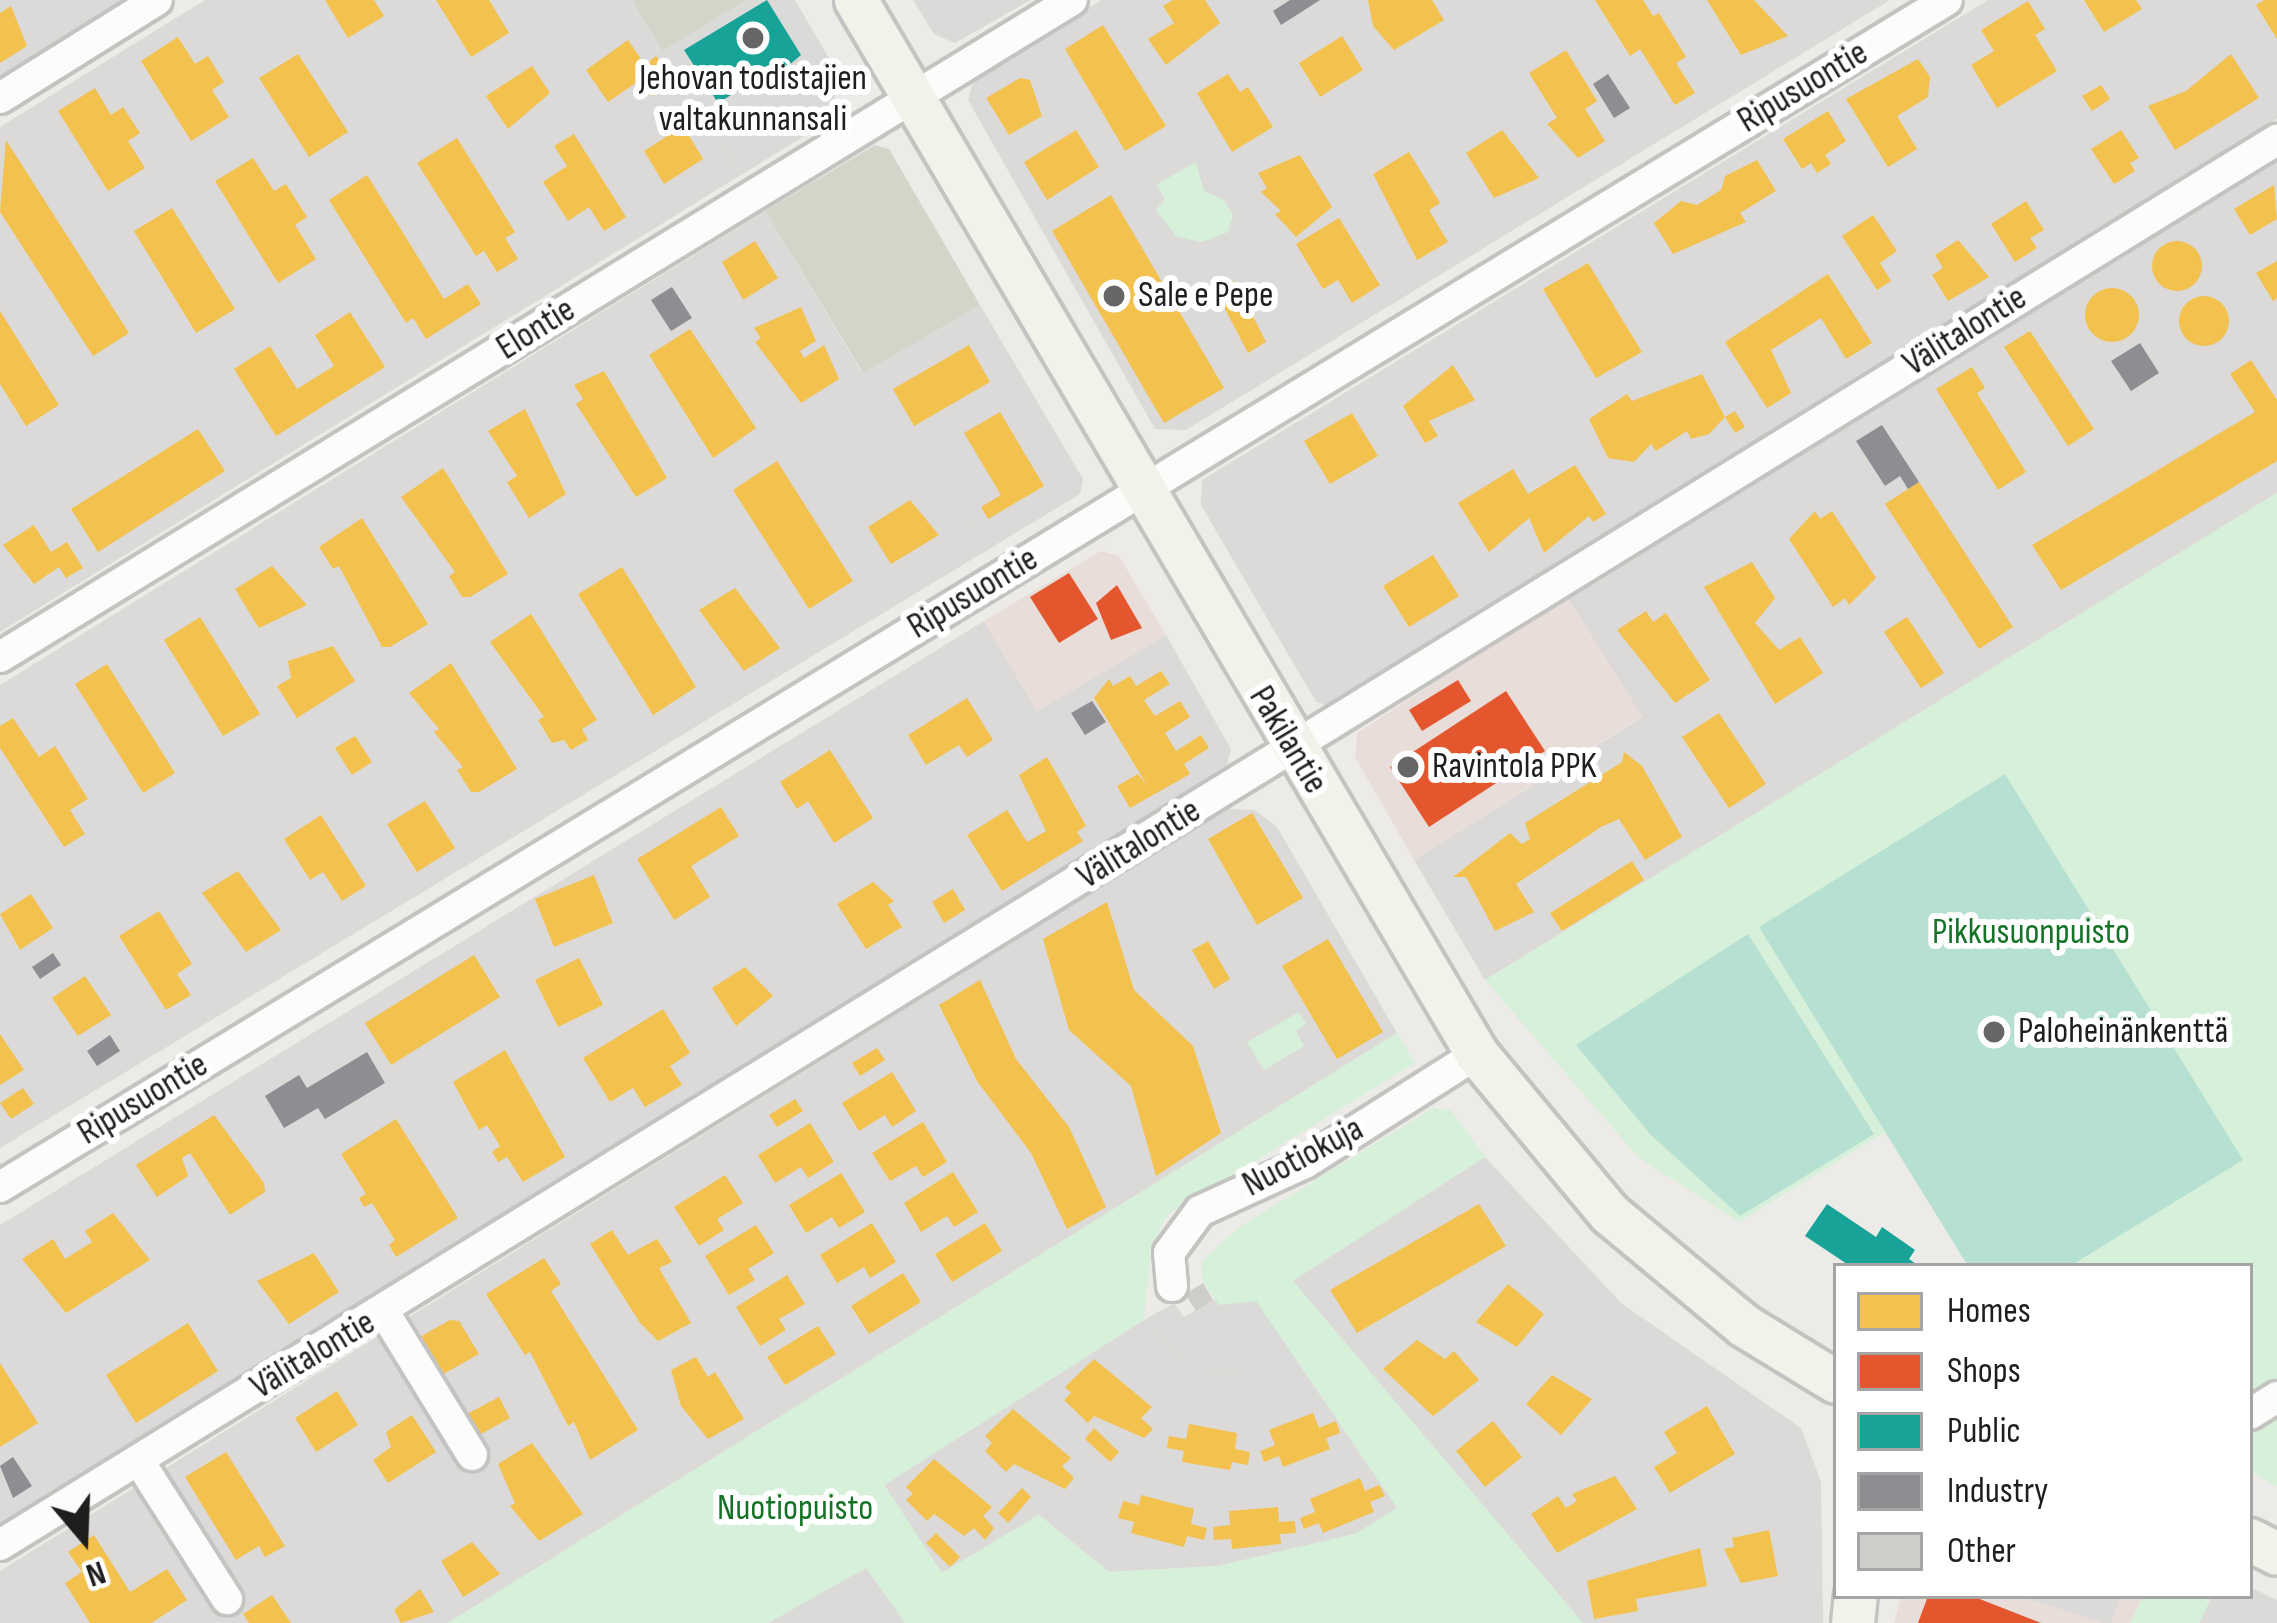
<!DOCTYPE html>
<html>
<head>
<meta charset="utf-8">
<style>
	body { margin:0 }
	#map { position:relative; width:2277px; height:1623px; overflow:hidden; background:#ecebe7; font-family:"Sofia Sans Condensed",sans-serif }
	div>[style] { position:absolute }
	.residential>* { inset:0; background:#dbdad8 }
	.commercial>* { inset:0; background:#e9ddda }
	.religious>* { inset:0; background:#dadad8 }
	.construction>* { inset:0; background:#d4d4c9 }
	.park>* { inset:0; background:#d7f0d9 }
	.pitch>* { inset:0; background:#b6e0d2 }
	.homes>* { inset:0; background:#f2c14e }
	.round { border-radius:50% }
	.shops>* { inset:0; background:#e4572e }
	.public>* { inset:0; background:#17a398 }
	.industry>* { inset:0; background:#8d8d92 }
	.building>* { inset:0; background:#cfcdca }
	.roads { filter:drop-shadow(3px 0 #c3c3c1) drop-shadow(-3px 0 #c3c3c1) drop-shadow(0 3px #c3c3c1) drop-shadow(0 -3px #c3c3c1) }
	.street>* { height:30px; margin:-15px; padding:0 15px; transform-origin:15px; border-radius:15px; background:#fcfcfb }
	.secondary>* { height:42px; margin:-21px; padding:0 21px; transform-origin:21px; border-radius:21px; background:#f1f3eb }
	.dots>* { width:33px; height:33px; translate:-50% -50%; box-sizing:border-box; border:6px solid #fff; border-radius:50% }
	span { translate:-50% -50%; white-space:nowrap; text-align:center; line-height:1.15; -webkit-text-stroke:12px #fff; paint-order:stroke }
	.poi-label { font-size:36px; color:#1e1e1e }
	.left { translate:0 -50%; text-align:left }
	.street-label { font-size:36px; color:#1e1e1e }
	.park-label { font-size:36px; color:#157327 }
	.legend { position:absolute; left:1833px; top:1263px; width:420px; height:336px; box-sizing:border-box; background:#fff; border:3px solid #a5a5a5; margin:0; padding:15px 21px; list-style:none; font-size:36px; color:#1e1e1e }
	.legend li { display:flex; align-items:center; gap:24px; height:60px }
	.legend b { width:60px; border:3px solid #a5a5a5 }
	.north { position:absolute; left:24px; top:1479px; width:120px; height:120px; -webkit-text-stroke:9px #fff; paint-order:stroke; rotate:161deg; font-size:33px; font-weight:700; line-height:48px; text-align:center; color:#1e1e1e }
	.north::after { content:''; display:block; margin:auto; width:42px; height:54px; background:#1e1e1e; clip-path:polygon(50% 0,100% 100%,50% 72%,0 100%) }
</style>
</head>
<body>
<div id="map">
	<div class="residential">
		<i style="clip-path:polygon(0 0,126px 0,0 77px)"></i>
		<i style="clip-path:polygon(205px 0,632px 0,741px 175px,0 632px,0 127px)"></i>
		<i style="clip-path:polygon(913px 0,1031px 0,955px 43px,934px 34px)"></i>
		<i style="clip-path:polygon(1101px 0,1890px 0,1186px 430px,1155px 429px,968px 100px,974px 78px)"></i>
		<i style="clip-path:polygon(1988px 0,2277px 0,2277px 119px,1332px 707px,1316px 702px,1201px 505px,1202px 480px)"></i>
		<i style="clip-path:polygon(2277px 155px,2277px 493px,1485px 980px,1414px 860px,1642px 717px,1567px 597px)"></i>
		<i style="clip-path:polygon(765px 211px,862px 373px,980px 305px,1083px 479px,1080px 494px,0 1148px,0 685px)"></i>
		<i style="clip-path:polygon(984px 621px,1037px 711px,1166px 635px,1231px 749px,1225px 773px,0 1523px,0 1225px)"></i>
		<i style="clip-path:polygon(1227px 809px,1255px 810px,1277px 827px,1397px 1033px,448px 1623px,0 1623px,0 1571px)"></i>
		<i style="clip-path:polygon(1485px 1157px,1621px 1303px,1801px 1428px,1821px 1482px,1823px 1623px,1583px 1623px,1292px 1280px)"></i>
		<i style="clip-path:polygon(1144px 1320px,1178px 1357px,1221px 1376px,1267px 1374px,1300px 1361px,1398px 1508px,1355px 1534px,1218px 1566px,1109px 1572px,1039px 1515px,942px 1573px,884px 1485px)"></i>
		<i style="clip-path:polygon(866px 1567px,905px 1623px,768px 1623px)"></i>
		<i style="clip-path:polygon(2250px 1587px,2277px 1600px,2277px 1623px,2199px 1623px,2212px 1596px,2250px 1596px)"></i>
	</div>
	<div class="commercial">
		<i style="clip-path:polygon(1101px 551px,1119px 556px,1166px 635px,1037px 711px,984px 621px)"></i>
		<i style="clip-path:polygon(1567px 597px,1642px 716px,1414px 860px,1355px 757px,1357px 733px)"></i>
		<i style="clip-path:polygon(1901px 1596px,2143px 1596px,2130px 1623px,1894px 1623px)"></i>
	</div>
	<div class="religious">
		<i style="clip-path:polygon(746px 0,795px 0,840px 77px,829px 121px,741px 175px,663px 51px)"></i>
		<i style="clip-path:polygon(1271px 231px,1284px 254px,1264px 266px,1267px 272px,1288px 261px,1308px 294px,1288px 306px,1292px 312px,1312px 301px,1331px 332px,1281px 361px,1223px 259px)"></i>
		<i style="clip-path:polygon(921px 456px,940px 462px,978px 536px,948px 526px,952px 512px,935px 506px,935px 471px,918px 466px)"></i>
		<i style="clip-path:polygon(1213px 1300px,1256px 1300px,1300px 1361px,1268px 1374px,1221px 1376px,1178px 1357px,1144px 1320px,1174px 1303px,1184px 1317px)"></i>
		<i style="clip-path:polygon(2020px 1596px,2121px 1596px,2111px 1623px,2103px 1623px)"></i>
	</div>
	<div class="construction">
		<i style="clip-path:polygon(632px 0,746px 0,663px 51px)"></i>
		<i style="clip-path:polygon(875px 145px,889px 149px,980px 305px,863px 373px,765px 211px)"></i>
	</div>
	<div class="park">
		<i style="clip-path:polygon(1196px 162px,1204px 191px,1224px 200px,1233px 215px,1228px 232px,1202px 242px,1177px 237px,1156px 210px,1165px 199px,1156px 185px)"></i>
		<i style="clip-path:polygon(2277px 493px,2277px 1381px,2250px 1398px,2250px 1266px,1968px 1266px,1885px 1132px,1739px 1222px,1638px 1157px,1485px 980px)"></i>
		<i style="clip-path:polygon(1299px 1012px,1306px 1024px,1296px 1031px,1304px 1046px,1264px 1070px,1247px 1042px)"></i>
		<i style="clip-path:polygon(1397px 1033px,1415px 1063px,1167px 1215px,1151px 1247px,1144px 1320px,884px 1485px,942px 1573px,1039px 1515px,1109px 1572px,1218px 1566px,1355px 1534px,1397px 1508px,1256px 1301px,1219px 1305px,1203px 1283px,1201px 1262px,1238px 1228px,1433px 1108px,1451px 1110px,1485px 1157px,1293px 1281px,1583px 1623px,905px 1623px,866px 1568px,768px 1623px,448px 1623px)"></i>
		<i style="clip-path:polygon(2277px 1417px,2277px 1487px,2250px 1471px,2250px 1434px)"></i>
		<i style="clip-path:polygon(2143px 1596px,2212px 1596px,2199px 1623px,2130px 1623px)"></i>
	</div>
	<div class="pitch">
		<i style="clip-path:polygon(2005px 774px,2243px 1160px,2070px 1266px,1968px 1266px,1759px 927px)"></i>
		<i style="clip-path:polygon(1748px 934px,1874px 1134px,1740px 1216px,1651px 1135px,1576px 1045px)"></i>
	</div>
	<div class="homes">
		<i style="clip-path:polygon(325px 0,374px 0,384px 16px,348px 38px)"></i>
		<i style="clip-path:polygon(436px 0,489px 0,509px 33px,471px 57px)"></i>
		<i style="clip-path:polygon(1173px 0,1205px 0,1220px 23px,1166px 65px,1148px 39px,1174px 23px,1163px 6px)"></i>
		<i style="clip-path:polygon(1368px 0,1432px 0,1444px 20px,1394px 50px,1373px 26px)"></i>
		<i style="clip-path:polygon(1595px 0,1643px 0,1653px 16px,1659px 13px,1686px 57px,1676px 63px,1695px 93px,1675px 105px,1640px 49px,1630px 56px)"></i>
		<i style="clip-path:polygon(1707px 0,1754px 0,1788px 36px,1741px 55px)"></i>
		<i style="clip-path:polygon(2084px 0,2136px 0,2142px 9px,2104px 32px)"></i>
		<i style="clip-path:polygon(2264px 0,2277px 0,2277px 39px,2256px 5px)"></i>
		<i style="clip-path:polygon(2028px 1px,2045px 29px,2035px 35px,2057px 71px,1997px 108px,1971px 65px,1994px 51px,1981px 30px)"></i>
		<i style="clip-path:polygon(11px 6px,27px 46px,0 63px,0 13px)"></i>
		<i style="clip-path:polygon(1103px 25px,1166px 126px,1125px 151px,1065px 49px)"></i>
		<i style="clip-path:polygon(1342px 36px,1363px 70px,1320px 97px,1299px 63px)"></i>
		<i style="clip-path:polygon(178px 37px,195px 64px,208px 56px,224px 82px,212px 90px,229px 117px,191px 141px,141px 61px)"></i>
		<i style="clip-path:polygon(628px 40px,645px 65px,656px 56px,673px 81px,652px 96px,640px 80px,608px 102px,586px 70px)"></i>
		<i style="clip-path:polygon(1566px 50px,1597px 101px,1585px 109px,1605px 141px,1578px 158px,1547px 124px,1557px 118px,1529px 73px)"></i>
		<i style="clip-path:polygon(298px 54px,348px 132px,309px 157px,259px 78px)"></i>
		<i style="clip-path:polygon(2231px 54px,2259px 98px,2175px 150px,2148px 106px,2186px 91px)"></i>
		<i style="clip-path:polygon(1918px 59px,1930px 77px,1928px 97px,1897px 116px,1917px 149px,1888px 167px,1846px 99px)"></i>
		<i style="clip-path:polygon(532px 66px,550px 93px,508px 129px,486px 96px)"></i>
		<i style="clip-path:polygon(1228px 74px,1240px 92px,1248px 87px,1273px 127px,1232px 152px,1197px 93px)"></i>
		<i style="clip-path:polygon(1020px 78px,1030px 80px,1042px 116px,1009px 135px,986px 98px)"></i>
		<i style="clip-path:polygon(2101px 85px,2110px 99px,2092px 111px,2082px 96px)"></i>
		<i style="clip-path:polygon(95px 88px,111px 115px,123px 107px,140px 133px,128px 141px,145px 168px,108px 191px,58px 111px)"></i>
		<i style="clip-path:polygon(1828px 111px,1846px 141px,1825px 155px,1831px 164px,1817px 173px,1811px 163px,1802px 169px,1783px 139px)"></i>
		<i style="clip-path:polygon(683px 126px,703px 159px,664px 184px,644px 151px)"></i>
		<i style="clip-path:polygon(1076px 130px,1099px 167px,1047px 200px,1024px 162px)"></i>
		<i style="clip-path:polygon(1502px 130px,1539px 178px,1494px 198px,1466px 153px)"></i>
		<i style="clip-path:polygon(2121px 130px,2139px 158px,2130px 163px,2135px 171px,2114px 184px,2091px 149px)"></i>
		<i style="clip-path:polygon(574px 134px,626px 217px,604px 231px,589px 207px,568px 221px,543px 182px,567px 166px,554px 146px)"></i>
		<i style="clip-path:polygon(457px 138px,515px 232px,505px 238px,518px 259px,497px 272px,484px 251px,476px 256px,417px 163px)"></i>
		<i style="clip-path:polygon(6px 140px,129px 333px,93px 356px,0 212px)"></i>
		<i style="clip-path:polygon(1409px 152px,1440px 203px,1429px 210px,1448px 242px,1417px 260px,1373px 174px)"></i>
		<i style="clip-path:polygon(1300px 155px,1332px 207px,1296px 237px,1275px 214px,1281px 211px,1261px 192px,1267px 188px,1258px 173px)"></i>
		<i style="clip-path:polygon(253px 158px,274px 191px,286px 184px,307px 217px,295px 225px,316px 259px,278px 283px,215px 181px)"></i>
		<i style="clip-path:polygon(1757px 160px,1776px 191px,1740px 213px,1746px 222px,1673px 254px,1654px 223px,1681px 201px,1697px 205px,1721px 190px,1725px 176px)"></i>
		<i style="clip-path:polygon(367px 175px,444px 299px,468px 284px,481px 304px,426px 339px,413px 318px,406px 323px,329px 200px)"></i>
		<i style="clip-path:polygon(2274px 185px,2277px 219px,2250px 235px,2234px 209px)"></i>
		<i style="clip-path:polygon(1111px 195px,1224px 388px,1164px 423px,1052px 231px)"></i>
		<i style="clip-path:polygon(2026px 201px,2044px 230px,2030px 238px,2037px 248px,2015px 262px,1991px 224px)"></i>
		<i style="clip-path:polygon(172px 208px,235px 309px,196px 333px,134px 231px)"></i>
		<i style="clip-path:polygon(1873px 215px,1897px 251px,1880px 263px,1891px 281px,1877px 290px,1842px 236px)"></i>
		<i style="clip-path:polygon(1339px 218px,1380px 285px,1352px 303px,1338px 280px,1323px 289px,1296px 244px)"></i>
		<i style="clip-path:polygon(1958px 240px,1989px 277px,1948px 301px,1932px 275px,1943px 268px,1935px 255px)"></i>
		<i class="round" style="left:2152px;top:241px;width:50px;height:50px"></i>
		<i style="clip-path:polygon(755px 241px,778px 278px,743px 300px,722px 262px)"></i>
		<i style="clip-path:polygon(2277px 261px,2277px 298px,2273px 301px,2256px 273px)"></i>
		<i style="clip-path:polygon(1588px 263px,1642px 352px,1596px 378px,1543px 289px)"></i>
		<i style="clip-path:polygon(1828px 274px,1872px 343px,1846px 359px,1821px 318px,1771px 350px,1791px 393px,1767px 408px,1725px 342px)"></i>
		<i style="clip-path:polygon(1235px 281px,1266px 342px,1248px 353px,1216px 292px)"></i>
		<i class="round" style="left:2085px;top:288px;width:54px;height:54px"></i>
		<i class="round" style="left:2179px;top:296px;width:50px;height:50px"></i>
		<i style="clip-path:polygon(801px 307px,816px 341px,800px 351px,804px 358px,824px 345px,839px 379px,801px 403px,755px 342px,761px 338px,754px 328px)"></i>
		<i style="clip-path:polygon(0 311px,59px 405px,26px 426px,0 384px)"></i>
		<i style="clip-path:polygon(350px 312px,385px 367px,276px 436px,234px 369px,270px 346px,297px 389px,334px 366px,315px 335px)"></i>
		<i style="clip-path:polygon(690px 329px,756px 428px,713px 458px,649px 355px)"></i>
		<i style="clip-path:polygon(2030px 331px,2094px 429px,2068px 446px,2004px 347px)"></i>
		<i style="clip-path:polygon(969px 345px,990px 382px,914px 426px,893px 389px)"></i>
		<i style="clip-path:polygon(2251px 360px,2277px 400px,2277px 461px,2061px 590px,2032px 545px,2255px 412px,2230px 374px)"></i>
		<i style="clip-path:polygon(1453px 365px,1475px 400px,1429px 421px,1438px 436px,1425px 443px,1403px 406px)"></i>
		<i style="clip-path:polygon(1972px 367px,1985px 388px,1977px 393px,2026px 472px,1998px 490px,1936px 389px)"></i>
		<i style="clip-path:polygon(604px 371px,667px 478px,636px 497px,576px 404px,583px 399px,574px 385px)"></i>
		<i style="clip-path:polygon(1702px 374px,1725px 417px,1735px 411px,1745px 427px,1735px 433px,1725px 417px,1709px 434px,1691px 439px,1687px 431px,1656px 451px,1651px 444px,1634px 462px,1608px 458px,1589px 419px,1627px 394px,1632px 401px)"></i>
		<i style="clip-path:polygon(525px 409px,566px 494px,529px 518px,507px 482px,517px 476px,488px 431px)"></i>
		<i style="clip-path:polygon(1000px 412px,1044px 486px,988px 519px,981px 507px,1001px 495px,964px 433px)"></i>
		<i style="clip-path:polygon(1352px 413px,1378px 456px,1330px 484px,1304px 441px)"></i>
		<i style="clip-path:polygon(198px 429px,225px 471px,98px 552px,71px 509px)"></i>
		<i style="clip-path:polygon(777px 461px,853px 581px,809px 609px,733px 490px)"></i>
		<i style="clip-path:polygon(1575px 465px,1606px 514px,1593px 522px,1589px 516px,1544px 553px,1529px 518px,1489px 552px,1458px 503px,1513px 469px,1528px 494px)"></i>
		<i style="clip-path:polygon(443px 468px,508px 574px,470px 597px,462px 597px,449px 576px,455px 572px,401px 497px)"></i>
		<i style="clip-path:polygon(1919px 482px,2013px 627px,1979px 649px,1885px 504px)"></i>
		<i style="clip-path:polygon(910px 500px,939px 535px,891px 564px,868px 527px)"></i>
		<i style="clip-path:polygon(1815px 511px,1820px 519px,1832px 511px,1876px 578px,1849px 605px,1845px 598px,1833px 607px,1789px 539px)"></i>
		<i style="clip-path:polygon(362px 518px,428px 624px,390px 647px,382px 647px,339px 566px,333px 569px,319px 547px)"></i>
		<i style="clip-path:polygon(34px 525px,51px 552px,67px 542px,83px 568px,66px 578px,59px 567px,34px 584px,3px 545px)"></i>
		<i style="clip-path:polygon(1433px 555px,1459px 596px,1409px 627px,1383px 586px)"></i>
		<i style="clip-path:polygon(1752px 562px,1775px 598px,1755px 623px,1779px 650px,1800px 637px,1823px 673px,1775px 704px,1704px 587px)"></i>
		<i style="clip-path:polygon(272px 566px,307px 605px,259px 628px,235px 589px)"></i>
		<i style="clip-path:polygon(622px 567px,696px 687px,653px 715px,578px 594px)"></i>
		<i style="clip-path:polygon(735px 588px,780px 648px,744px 671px,699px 610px)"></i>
		<i style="clip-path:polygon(1646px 611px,1653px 622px,1666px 613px,1710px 680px,1675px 703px,1617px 630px)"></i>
		<i style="clip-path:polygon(531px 614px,597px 720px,582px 729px,588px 740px,571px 750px,564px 740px,552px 743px,538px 720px,544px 717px,490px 642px)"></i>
		<i style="clip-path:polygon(200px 617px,260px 714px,223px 736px,164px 640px)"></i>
		<i style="clip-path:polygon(1907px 617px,1944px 673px,1921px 688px,1884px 632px)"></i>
		<i style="clip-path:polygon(333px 646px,355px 681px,297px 718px,277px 686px,291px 678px,288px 661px)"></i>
		<i style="clip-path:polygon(451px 663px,517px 769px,479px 792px,471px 792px,457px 770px,463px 767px,434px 732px,439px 729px,409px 693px)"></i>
		<i style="clip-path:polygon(107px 664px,175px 773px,143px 793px,75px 684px)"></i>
		<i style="clip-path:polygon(1161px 671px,1170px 684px,1144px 700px,1155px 716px,1180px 701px,1190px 717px,1165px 733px,1176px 751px,1201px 735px,1209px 748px,1184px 764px,1190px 774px,1130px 808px,1117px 786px,1138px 774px,1147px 785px,1094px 698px,1109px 679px,1113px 686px,1130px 676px,1136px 686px)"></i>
		<i style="clip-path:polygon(967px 698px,993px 740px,967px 757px,959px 745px,926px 765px,908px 735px)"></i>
		<i style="clip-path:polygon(1719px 713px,1766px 784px,1729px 808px,1682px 737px)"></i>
		<i style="clip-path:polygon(13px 718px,39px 757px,55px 746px,88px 799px,70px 810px,85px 834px,64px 847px,0 748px,0 726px)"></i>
		<i style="clip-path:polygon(355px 736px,372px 762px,352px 775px,335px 748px)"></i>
		<i style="clip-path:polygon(830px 750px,873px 818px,834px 843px,808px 801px,797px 809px,780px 782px)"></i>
		<i style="clip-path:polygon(1624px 752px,1642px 766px,1682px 837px,1645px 860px,1619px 819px,1601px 827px,1516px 884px,1534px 912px,1495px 931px,1466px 877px,1453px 877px,1510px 833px,1522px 844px,1530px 839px,1525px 823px,1622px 762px)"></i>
		<i style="clip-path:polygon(1047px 757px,1086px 826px,1077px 832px,1083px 841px,1002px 891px,967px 835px,1007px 810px,1027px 842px,1046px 831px,1019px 775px)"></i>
		<i style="clip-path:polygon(425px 801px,455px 848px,417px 872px,387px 824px)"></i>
		<i style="clip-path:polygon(721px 807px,739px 836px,691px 866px,710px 897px,674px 920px,637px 859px)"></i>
		<i style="clip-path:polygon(1252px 813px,1303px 898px,1257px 925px,1208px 839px)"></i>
		<i style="clip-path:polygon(321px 815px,366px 886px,342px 901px,323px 872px,310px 880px,284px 839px)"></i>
		<i style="clip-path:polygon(1632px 861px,1644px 880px,1562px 931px,1550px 913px)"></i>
		<i style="clip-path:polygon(238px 871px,281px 930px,246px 952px,202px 893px)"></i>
		<i style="clip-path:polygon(594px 875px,613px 923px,554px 947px,535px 899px)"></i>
		<i style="clip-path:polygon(873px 882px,894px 901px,888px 905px,902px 927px,866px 949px,837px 904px)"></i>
		<i style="clip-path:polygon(953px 889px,965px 910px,944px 923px,932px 902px)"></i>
		<i style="clip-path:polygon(31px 894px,53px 928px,20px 950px,0 914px)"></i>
		<i style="clip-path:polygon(1107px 902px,1134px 990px,1193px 1046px,1221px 1133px,1156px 1176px,1131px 1086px,1069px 1030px,1043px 939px)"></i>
		<i style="clip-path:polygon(159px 911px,192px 964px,177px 974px,191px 995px,166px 1010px,119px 936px)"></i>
		<i style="clip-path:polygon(1328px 939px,1383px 1032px,1337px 1059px,1282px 966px)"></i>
		<i style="clip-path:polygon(1208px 941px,1230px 979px,1214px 989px,1192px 950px)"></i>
		<i style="clip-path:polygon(474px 955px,500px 997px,391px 1065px,365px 1023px)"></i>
		<i style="clip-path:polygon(579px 958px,603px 1005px,558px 1027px,535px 980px)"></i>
		<i style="clip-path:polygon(745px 967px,773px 996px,736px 1026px,712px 988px)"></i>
		<i style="clip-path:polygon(85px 976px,111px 1015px,78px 1036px,52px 998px)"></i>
		<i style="clip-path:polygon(980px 980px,1016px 1059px,1069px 1127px,1106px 1207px,1067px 1229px,1031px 1153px,977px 1081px,939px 1005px)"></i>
		<i style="clip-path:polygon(663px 1009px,690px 1053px,670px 1066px,682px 1085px,645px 1107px,633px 1088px,610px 1102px,583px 1058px)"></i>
		<i style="clip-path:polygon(0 1034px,24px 1070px,0 1085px)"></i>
		<i style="clip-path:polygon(877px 1048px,885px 1060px,860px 1076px,852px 1063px)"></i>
		<i style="clip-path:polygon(505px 1050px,565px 1157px,523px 1182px,507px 1157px,498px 1162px,492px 1152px,500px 1146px,487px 1125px,479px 1130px,453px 1082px)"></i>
		<i style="clip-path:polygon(892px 1072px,916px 1111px,892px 1127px,885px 1115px,859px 1131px,842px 1103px)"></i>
		<i style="clip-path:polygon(23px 1088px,34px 1104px,11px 1119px,0 1103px)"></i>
		<i style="clip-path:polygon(795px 1099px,803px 1111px,777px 1127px,769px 1115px)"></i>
		<i style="clip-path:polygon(214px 1115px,264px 1183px,265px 1192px,230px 1215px,190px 1153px,182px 1158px,188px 1176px,157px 1197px,136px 1165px)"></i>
		<i style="clip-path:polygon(396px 1119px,458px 1218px,396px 1257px,389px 1245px,395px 1240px,372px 1203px,364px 1207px,359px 1198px,366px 1194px,341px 1154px)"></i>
		<i style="clip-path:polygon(923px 1122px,947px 1162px,923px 1177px,916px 1166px,890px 1181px,872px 1153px)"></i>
		<i style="clip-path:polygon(810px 1123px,834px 1162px,808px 1178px,801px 1167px,775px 1183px,758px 1155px)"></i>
		<i style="clip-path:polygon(953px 1172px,978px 1212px,954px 1227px,947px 1216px,921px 1232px,904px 1203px)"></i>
		<i style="clip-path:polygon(841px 1173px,865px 1212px,839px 1228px,832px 1217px,806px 1233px,789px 1205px)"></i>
		<i style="clip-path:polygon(725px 1175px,743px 1203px,717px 1219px,724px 1230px,699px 1246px,674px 1207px)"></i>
		<i style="clip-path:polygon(1479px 1204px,1506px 1246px,1357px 1333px,1330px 1290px)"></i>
		<i style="clip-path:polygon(113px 1213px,150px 1260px,66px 1313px,22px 1259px,53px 1239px,65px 1259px,92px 1242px,85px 1231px)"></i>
		<i style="clip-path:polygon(872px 1223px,896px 1262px,870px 1278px,864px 1267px,837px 1283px,820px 1255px)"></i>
		<i style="clip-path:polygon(985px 1223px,1002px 1251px,952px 1282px,935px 1254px)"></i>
		<i style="clip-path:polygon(756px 1225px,774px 1253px,748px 1269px,755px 1280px,729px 1295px,705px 1256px)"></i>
		<i style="clip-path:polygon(612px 1230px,628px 1255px,657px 1239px,672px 1262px,659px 1268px,691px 1323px,658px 1341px,640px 1323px,590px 1244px)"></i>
		<i style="clip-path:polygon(314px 1253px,339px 1292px,289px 1324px,257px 1281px)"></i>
		<i style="clip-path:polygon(544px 1258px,561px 1284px,551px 1291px,638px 1430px,590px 1460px,574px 1422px,568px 1426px,530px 1352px,525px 1355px,486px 1294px)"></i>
		<i style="clip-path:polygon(903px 1273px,921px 1302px,869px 1334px,851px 1306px)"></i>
		<i style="clip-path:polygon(787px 1275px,805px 1304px,779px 1319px,786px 1330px,760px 1346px,736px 1307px)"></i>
		<i style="clip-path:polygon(1508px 1284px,1544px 1314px,1517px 1347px,1476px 1322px)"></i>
		<i style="clip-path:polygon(450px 1320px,459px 1321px,479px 1354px,440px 1376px,418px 1338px)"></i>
		<i style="clip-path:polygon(188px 1323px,218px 1371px,136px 1423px,106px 1375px)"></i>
		<i style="clip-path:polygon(818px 1326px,836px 1354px,785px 1385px,767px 1357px)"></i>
		<i style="clip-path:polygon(1417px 1340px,1445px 1359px,1454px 1351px,1479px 1380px,1433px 1416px,1383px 1369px)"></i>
		<i style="clip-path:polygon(696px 1357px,708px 1377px,715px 1372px,744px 1419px,708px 1439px,681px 1406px,671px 1370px)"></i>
		<i style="clip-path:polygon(1094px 1359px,1152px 1407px,1141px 1418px,1153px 1429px,1144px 1438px,1094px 1416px,1088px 1423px,1064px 1400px,1071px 1393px,1065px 1387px)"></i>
		<i style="clip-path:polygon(0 1363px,38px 1423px,0 1447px)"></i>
		<i style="clip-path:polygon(1552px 1375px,1592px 1399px,1561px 1435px,1526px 1404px)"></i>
		<i style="clip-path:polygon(337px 1391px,358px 1425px,316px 1452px,295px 1418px)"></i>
		<i style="clip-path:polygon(499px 1397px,510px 1418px,479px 1435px,467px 1414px)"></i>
		<i style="clip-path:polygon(1707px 1406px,1735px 1454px,1670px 1493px,1654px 1467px,1677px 1453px,1664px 1432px)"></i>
		<i style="clip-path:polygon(1013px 1409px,1071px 1458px,1062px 1466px,1074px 1478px,1065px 1489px,1014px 1464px,1006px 1472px,985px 1451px,992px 1443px,985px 1436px)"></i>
		<i style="clip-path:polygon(1313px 1413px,1319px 1428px,1336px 1421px,1340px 1433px,1326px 1438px,1330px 1449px,1283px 1467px,1279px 1456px,1264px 1462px,1260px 1451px,1275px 1445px,1269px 1430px)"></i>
		<i style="clip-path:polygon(412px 1415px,436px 1452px,388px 1483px,373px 1460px,391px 1447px,386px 1432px)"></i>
		<i style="clip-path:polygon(1493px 1421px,1522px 1457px,1485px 1487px,1456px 1451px)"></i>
		<i style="clip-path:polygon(1189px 1424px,1237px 1433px,1235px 1449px,1250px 1452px,1248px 1465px,1232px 1462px,1230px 1470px,1182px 1462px,1184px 1451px,1167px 1448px,1169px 1436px,1186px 1439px)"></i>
		<i style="clip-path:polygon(1094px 1428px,1119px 1452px,1110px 1462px,1085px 1439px)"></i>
		<i style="clip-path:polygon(532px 1443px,583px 1514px,539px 1541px,510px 1506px,515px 1503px,498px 1464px)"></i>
		<i style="clip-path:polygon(226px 1452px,285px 1546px,265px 1557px,259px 1546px,236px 1560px,185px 1477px)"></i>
		<i style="clip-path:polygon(934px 1459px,992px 1507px,983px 1516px,994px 1528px,985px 1540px,974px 1528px,964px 1536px,934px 1514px,927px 1521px,906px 1500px,913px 1494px,906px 1487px)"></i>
		<i style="clip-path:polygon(1615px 1476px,1637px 1509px,1557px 1553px,1531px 1514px,1558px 1496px,1566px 1508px,1577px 1501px,1572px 1494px)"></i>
		<i style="clip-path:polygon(1360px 1478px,1365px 1491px,1379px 1485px,1385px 1496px,1370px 1502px,1374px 1512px,1323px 1533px,1319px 1523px,1304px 1529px,1300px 1518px,1315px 1512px,1310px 1499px)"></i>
		<i style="clip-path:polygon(1022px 1488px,1031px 1497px,1008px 1523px,998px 1513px)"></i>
		<i style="clip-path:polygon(1141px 1495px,1194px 1509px,1191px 1524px,1207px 1528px,1204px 1540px,1187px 1536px,1184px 1547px,1131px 1533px,1134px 1522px,1118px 1518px,1123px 1501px,1139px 1505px)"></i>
		<i style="clip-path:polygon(1278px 1507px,1279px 1522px,1295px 1521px,1296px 1533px,1280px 1534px,1281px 1544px,1232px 1549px,1231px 1539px,1214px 1540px,1213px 1527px,1230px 1525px,1229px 1511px)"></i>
		<i style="clip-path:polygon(1769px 1530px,1778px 1576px,1741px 1583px,1724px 1549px,1734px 1547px,1732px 1538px)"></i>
		<i style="clip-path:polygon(936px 1533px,960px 1557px,950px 1567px,926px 1543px)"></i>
		<i style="clip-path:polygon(94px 1535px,130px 1592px,167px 1569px,187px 1600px,151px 1623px,90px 1623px,65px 1583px,82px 1572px,68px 1552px)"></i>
		<i style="clip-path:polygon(472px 1542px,500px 1574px,463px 1597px,441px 1561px)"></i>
		<i style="clip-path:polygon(1700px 1548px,1707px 1586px,1636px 1599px,1638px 1611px,1594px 1619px,1587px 1581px)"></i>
		<i style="clip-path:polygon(420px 1589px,434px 1612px,401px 1623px,394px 1610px)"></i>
		<i style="clip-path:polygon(272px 1595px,291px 1623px,249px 1623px,243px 1614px)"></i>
	</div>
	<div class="shops">
		<i style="clip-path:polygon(1069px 573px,1098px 619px,1059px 643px,1030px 597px)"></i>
		<i style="clip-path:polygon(1117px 585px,1142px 628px,1111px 640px,1096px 603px)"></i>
		<i style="clip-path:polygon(1458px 680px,1471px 701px,1422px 731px,1409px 710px)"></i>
		<i style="clip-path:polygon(1506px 691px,1545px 751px,1429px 827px,1390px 767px)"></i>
		<i style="clip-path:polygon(1928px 1596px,1972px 1596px,2041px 1623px,1918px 1623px)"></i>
	</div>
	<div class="public">
		<i style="clip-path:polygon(767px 0,801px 55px,760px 90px,754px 81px,718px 103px,684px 50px)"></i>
		<i style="clip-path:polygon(1827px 1204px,1876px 1237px,1882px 1227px,1915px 1250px,1909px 1259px,1919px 1266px,1850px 1266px,1805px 1236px)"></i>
	</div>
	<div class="industry">
		<i style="clip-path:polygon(1290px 0,1320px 0,1281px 25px,1273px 11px)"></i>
		<i style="clip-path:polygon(1608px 74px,1630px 108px,1614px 118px,1593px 84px)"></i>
		<i style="clip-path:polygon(672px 287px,692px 318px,671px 331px,651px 300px)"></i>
		<i style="clip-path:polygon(2140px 343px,2159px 373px,2131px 391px,2111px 361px)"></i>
		<i style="clip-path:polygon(1882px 425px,1919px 482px,1908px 489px,1900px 476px,1885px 486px,1856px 441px)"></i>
		<i style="clip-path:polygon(1092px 701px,1106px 722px,1085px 735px,1071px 713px)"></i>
		<i style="clip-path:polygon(53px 953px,61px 965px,40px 979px,32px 967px)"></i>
		<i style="clip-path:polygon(110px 1035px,120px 1051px,97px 1066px,87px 1051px)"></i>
		<i style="clip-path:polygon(367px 1052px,385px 1083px,325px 1119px,318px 1108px,284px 1128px,265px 1096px,299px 1075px,307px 1088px)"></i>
		<i style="clip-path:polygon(13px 1457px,32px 1486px,13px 1498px,0 1466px)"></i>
	</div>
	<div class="building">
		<i style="clip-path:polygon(1203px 1283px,1213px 1300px,1196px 1311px,1185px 1294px)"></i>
	</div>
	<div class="roads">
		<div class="street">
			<i style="left:0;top:98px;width:185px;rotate:-32deg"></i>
			<i style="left:0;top:657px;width:1257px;rotate:-31.5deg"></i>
			<i style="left:0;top:1187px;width:2280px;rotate:-31.37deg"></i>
			<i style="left:1172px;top:1286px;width:33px;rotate:-95deg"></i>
			<i style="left:1169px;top:1253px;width:52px;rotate:-53.6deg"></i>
			<i style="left:1200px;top:1211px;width:115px;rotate:-24.6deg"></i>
			<i style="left:1305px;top:1163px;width:204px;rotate:-32.4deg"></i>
			<i style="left:384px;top:1312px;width:168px;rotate:58.4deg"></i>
			<i style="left:2250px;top:1414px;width:32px;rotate:-32deg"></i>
			<i style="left:139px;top:1461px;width:164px;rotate:57.5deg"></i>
			<i style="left:0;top:1545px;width:2676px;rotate:-31.68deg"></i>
		</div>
		<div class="secondary">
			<i style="left:856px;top:0;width:1223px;rotate:59.49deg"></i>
			<i style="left:1477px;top:1054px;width:208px;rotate:50.3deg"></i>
			<i style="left:1610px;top:1214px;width:173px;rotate:39.8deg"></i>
			<i style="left:1743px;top:1325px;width:109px;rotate:31.5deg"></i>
			<i style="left:2250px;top:1540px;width:30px;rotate:27deg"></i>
			<i style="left:1853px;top:1623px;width:27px;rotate:-84deg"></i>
		</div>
	</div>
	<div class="dots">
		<i style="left:753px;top:38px;background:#666664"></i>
		<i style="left:1114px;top:296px;background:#666664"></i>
		<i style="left:1408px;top:767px;background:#666664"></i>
		<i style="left:1994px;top:1032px;background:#666664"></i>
	</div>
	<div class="poi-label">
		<span style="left:753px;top:99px">Jehovan todistajien<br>valtakunnansali</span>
		<span class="left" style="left:1138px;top:296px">Sale e Pepe</span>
		<span class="left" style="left:1432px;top:767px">Ravintola PPK</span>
		<span class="left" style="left:2018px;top:1032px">Paloheinänkenttä</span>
	</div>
	<div class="street-label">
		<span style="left:1803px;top:87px;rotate:-31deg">Ripusuontie</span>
		<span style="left:536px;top:329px;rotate:-32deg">Elontie</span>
		<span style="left:1965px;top:331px;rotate:-32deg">Välitalontie</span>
		<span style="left:973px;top:593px;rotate:-31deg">Ripusuontie</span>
		<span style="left:1288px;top:740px;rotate:59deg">Pakilantie</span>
		<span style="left:1139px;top:844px;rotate:-32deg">Välitalontie</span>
		<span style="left:143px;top:1099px;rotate:-31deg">Ripusuontie</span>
		<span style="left:1303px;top:1157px;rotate:-28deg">Nuotiokuja</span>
		<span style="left:313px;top:1355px;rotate:-31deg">Välitalontie</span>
	</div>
	<div class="park-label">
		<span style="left:2031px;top:933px">Pikkusuonpuisto</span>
		<span style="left:795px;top:1509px">Nuotiopuisto</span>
	</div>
	<ul class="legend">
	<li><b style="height:33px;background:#f2c14e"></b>Homes</li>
	<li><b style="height:33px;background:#e4572e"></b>Shops</li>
	<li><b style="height:33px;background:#17a398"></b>Public</li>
	<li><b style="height:33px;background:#8d8d92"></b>Industry</li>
	<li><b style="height:33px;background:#cfcdca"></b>Other</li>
	</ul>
	<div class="north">N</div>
</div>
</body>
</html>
